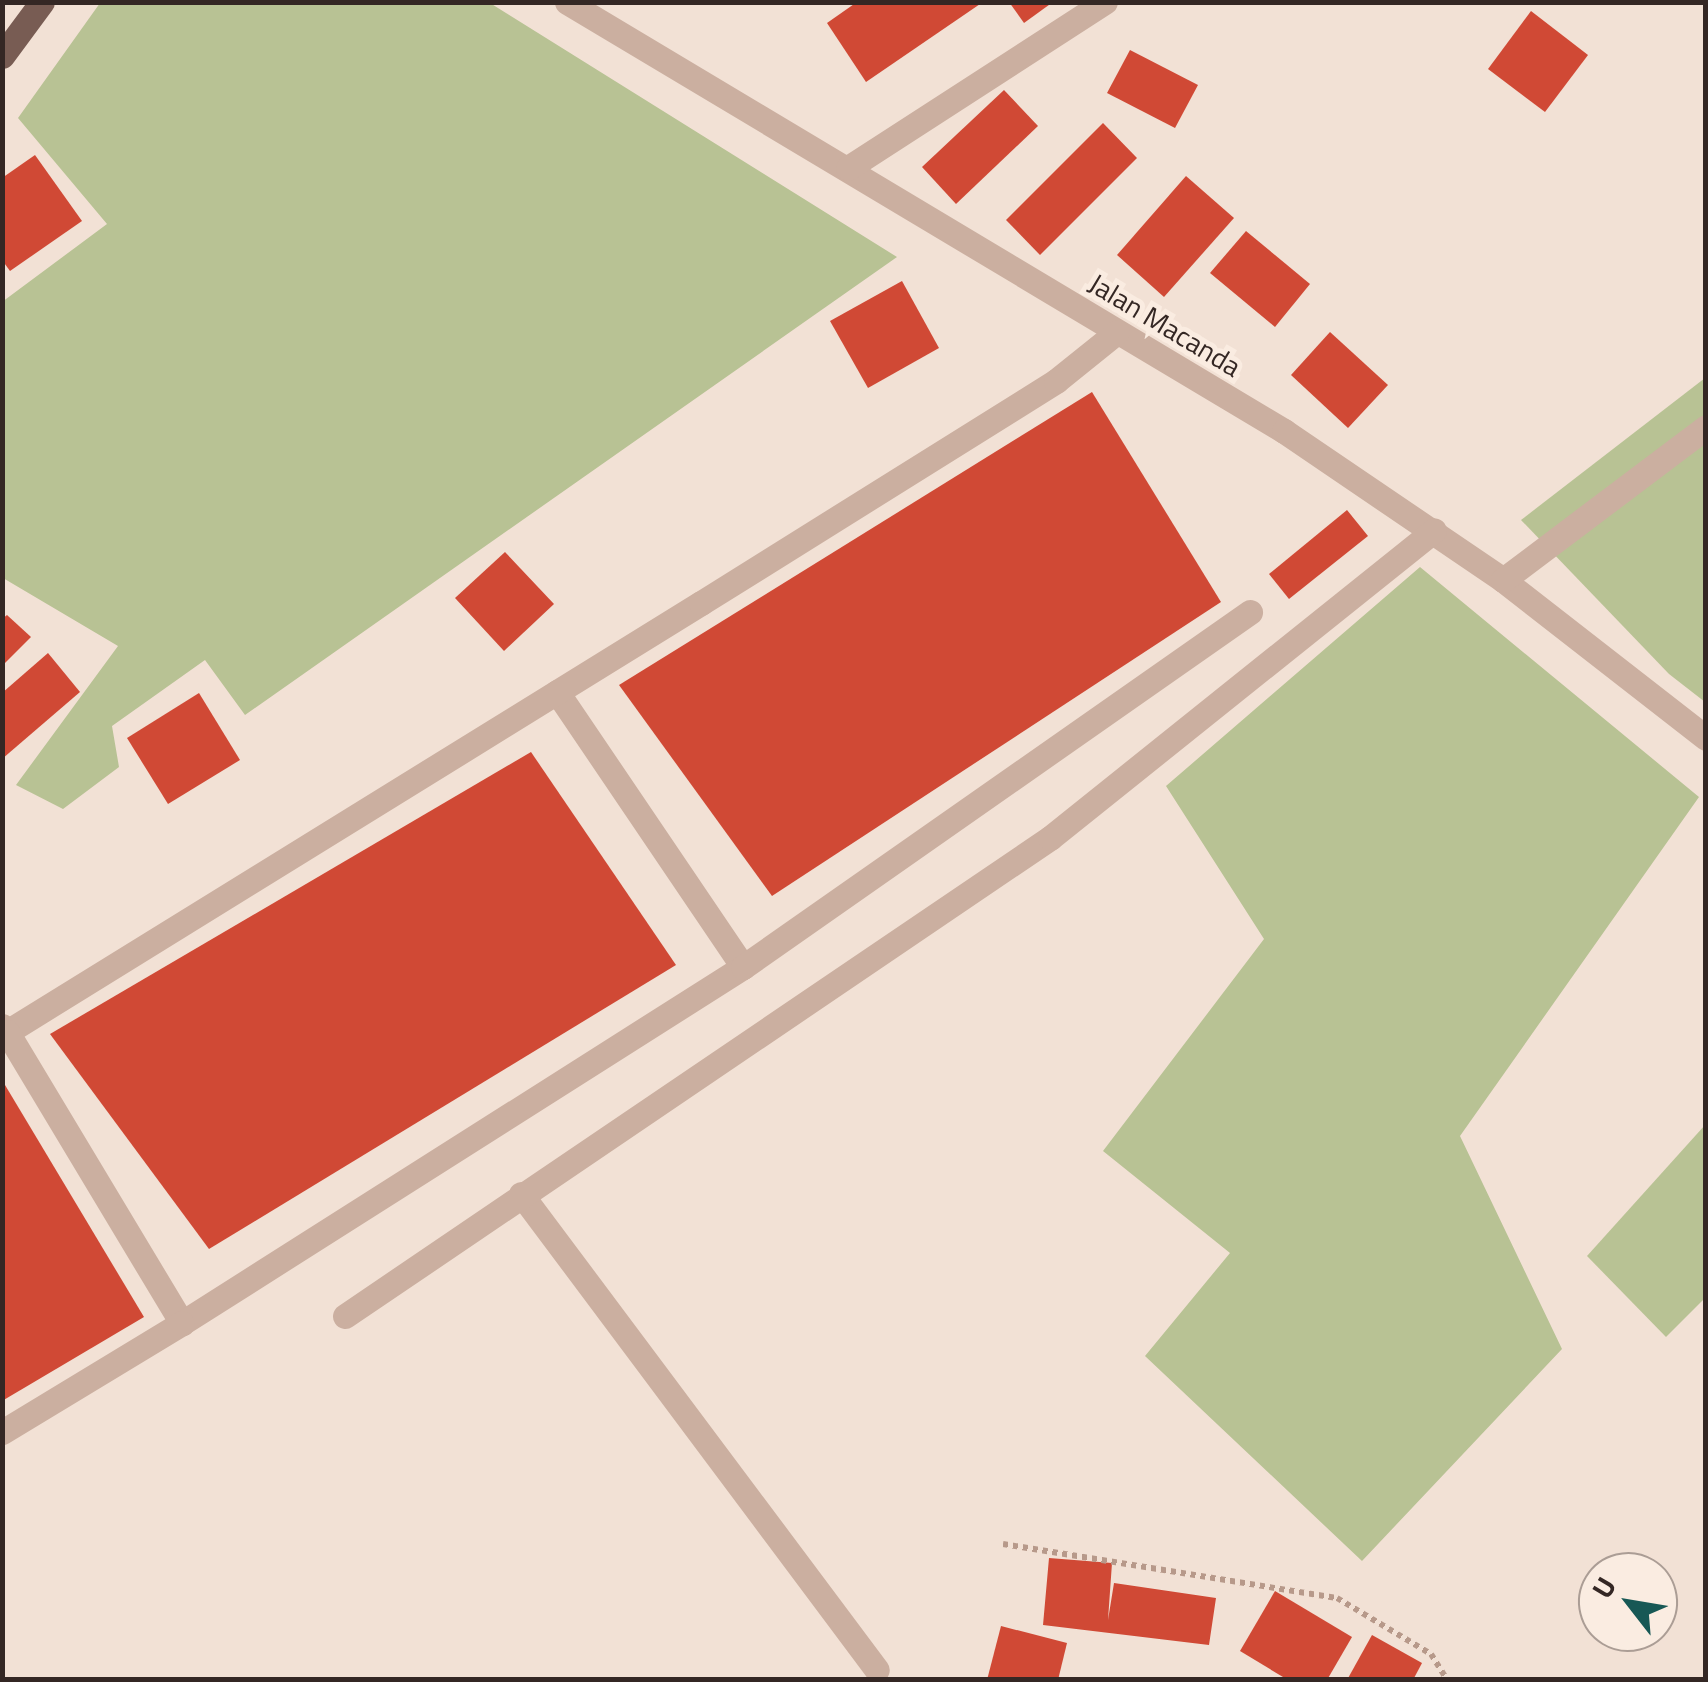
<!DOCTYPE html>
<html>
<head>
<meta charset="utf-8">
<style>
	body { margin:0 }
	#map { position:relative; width:1708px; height:1682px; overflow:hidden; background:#f2e1d5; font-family:"Titillium Web",sans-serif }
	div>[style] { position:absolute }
	.green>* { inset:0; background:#b8c294 }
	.building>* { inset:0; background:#d04935 }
	.path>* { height:6px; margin-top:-3px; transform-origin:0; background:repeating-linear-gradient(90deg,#b7998a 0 5px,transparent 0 10px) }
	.minor>* { height:25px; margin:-12.5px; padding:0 12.5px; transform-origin:12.5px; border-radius:12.5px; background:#cbafa0 }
	.major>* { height:25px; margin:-12.5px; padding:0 12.5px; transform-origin:12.5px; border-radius:12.5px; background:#785c53 }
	span { translate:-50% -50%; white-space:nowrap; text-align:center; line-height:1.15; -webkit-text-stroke:10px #faece1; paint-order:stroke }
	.street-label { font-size:28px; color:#342724 }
	.frame { position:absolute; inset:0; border:5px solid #342724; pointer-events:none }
	.north { position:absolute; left:1578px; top:1552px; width:100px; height:100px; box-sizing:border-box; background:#faece1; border:2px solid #ab9d95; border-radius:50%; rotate:301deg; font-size:28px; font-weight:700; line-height:40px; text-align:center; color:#342724 }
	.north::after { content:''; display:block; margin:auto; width:35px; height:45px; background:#175855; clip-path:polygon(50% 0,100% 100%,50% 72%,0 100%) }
</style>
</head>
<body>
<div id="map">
	<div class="green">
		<i style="clip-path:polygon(100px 3px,490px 3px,897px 257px,245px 715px,205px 660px,112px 726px,119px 767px,63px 809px,16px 785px,118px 646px,3px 578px,2px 302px,107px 224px,18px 118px)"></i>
		<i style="clip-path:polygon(1705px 378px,1705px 702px,1669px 674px,1521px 520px)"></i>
		<i style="clip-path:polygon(1420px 567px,1699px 797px,1460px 1136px,1562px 1349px,1362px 1561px,1145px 1356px,1230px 1253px,1103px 1151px,1264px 939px,1166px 786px)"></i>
		<i style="clip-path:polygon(1705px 1125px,1705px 1298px,1666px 1337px,1587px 1256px)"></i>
	</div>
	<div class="building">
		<i style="clip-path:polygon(857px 2px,983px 2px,866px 82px,827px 23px)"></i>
		<i style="clip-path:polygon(1009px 2px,1053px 2px,1024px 23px)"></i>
		<i style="clip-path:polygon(1531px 11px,1588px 55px,1545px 112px,1488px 69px)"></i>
		<i style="clip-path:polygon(1130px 50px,1198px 85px,1175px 128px,1107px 93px)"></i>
		<i style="clip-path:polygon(1004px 90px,1038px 126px,956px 204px,922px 167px)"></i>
		<i style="clip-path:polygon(1103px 123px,1137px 158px,1040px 255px,1006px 220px)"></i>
		<i style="clip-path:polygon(35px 155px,82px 221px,10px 271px,2px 260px,2px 178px)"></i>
		<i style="clip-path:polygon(1186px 176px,1234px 218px,1164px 297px,1117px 255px)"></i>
		<i style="clip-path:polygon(1246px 231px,1310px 284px,1275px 327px,1210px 273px)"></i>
		<i style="clip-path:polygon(902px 281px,939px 348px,868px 388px,830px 321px)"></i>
		<i style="clip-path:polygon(1330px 332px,1388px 385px,1348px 428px,1291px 375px)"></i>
		<i style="clip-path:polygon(1092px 392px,1221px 602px,772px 896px,619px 685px)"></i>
		<i style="clip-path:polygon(1347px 510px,1368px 536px,1289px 599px,1269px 574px)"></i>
		<i style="clip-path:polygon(505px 552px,554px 604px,504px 651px,455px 598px)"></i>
		<i style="clip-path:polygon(7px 615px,31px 637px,2px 666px,2px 619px)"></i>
		<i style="clip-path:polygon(48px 653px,80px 692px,2px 759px,2px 693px)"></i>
		<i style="clip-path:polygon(199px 693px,240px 760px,168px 804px,127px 738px)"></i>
		<i style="clip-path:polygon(531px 752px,676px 965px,209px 1249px,50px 1034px)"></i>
		<i style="clip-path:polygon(2px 1080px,144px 1317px,2px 1401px)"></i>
		<i style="clip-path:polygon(1049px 1558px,1112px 1563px,1108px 1620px,1114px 1583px,1216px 1598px,1209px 1645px,1043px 1625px)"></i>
		<i style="clip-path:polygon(1275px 1591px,1352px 1637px,1327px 1680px,1288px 1680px,1240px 1651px)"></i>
		<i style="clip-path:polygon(1001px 1626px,1067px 1643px,1058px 1680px,987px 1680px)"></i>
		<i style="clip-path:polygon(1372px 1635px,1422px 1663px,1413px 1680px,1347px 1680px)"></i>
	</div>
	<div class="path">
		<i style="left:1003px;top:1544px;width:338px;rotate:9.2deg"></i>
		<i style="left:1337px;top:1598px;width:109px;rotate:30.8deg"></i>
		<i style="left:1431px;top:1654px;width:31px;rotate:58deg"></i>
	</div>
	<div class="minor">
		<i style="left:567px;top:2px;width:836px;rotate:30.89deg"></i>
		<i style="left:1284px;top:431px;width:265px;rotate:34.2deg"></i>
		<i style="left:1503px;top:580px;width:257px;rotate:37.9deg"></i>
		<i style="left:848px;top:168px;width:306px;rotate:-32.9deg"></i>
		<i style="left:1503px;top:580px;width:254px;rotate:-37deg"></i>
		<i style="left:557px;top:692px;width:332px;rotate:55.9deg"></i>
		<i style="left:2px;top:1026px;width:8px;rotate:50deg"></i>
		<i style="left:7px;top:1032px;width:816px;rotate:-31.72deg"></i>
		<i style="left:701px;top:603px;width:419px;rotate:-32deg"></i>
		<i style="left:1056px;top:381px;width:78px;rotate:-38.8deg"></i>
		<i style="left:2px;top:1035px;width:6px;rotate:-31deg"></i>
		<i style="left:7px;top:1032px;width:340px;rotate:59deg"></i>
		<i style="left:182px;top:1323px;width:664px;rotate:-32.4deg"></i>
		<i style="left:743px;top:967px;width:619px;rotate:-35deg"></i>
		<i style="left:521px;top:1194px;width:594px;rotate:53.21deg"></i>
		<i style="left:345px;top:1316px;width:852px;rotate:-34.14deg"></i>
		<i style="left:1050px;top:838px;width:492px;rotate:-38.7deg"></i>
		<i style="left:2px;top:1432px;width:210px;rotate:-31.2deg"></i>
	</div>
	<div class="major">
		<i style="left:2px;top:56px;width:67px;rotate:-53.5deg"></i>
	</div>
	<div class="street-label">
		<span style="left:1165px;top:325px;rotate:31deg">Jalan Macanda</span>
	</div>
	<div class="frame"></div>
	<div class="north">U</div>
</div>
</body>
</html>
